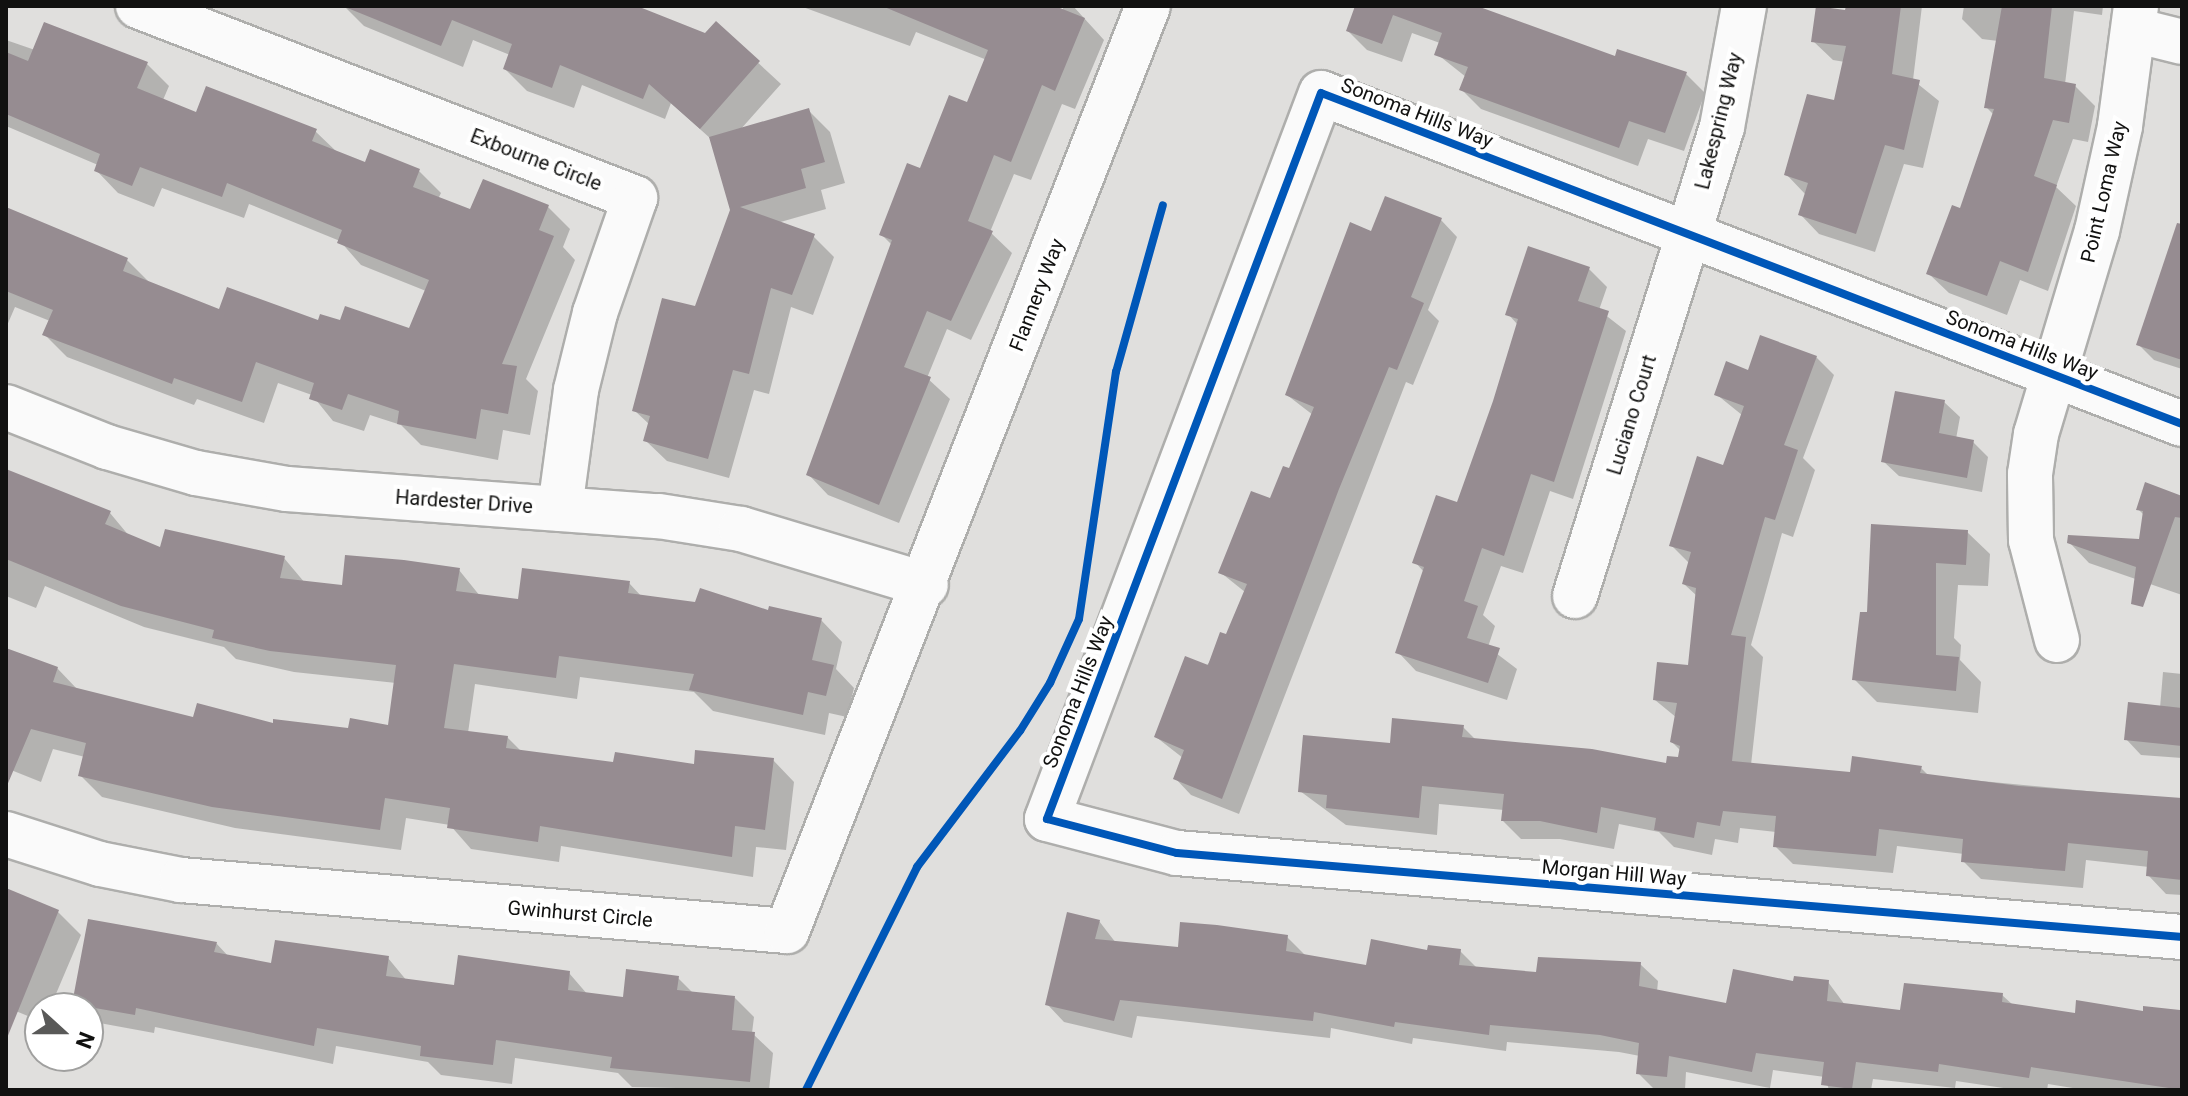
<!DOCTYPE html>
<html>
<head>
<meta charset="utf-8">
<style>
	body { margin:0 }
	#map { position:relative; width:2188px; height:1096px; overflow:hidden; background:#e0dfdd; font-family:Roboto,sans-serif }
	div>[style] { position:absolute }
	.shadow>* { inset:0; background:#0003 }
	.building>* { inset:0; background:#968c91 }
	.roads { filter:drop-shadow(2px 0 #aeaeac) drop-shadow(-2px 0 #aeaeac) drop-shadow(0 2px #aeaeac) drop-shadow(0 -2px #aeaeac) }
	.minor>* { height:44px; margin:-22px; padding:0 22px; transform-origin:22px; border-radius:22px; background:#fafafa }
	.cycleway>* { height:8px; margin:-4px; padding:0 4px; transform-origin:4px; border-radius:4px; background:#0057b8 }
	span { translate:-50% -50%; white-space:nowrap; text-align:center; line-height:1.15; -webkit-text-stroke:8px #fff; paint-order:stroke }
	.street-label { font-size:20px; color:#111110 }
	.frame { position:absolute; inset:0; border:8px solid #111110; pointer-events:none }
	.north { position:absolute; left:24px; top:992px; width:80px; height:80px; box-sizing:border-box; background:#fff; border:2px solid #a0a09f; border-radius:50%; rotate:111deg; font-size:22px; font-weight:700; line-height:32px; text-align:center; color:#111110 }
	.north::after { content:''; display:block; margin:auto; width:28px; height:36px; background:#595958; clip-path:polygon(50% 0,100% 100%,50% 72%,0 100%) }
</style>
</head>
<body>
<div id="map">
	<div class="shadow">
		<i style="clip-path:polygon(344px 6px,628px 6px,706px 36px,716px 24px,781px 84px,740px 130px,809px 111px,830px 132px,845px 183px,821px 190px,826px 209px,777px 223px,813px 236px,834px 257px,813px 315px,791px 307px,769px 394px,754px 390px,729px 478px,667px 461px,645px 440px,650px 425px,634px 410px,697px 309px,732px 210px,711px 139px,671px 103px,665px 119px,582px 85px,574px 108px,527px 91px,505px 69px,510px 55px,473px 40px,463px 67px,364px 26px)"></i>
		<i style="clip-path:polygon(800px 6px,1060px 6px,1059px 19px,1064px 6px,1073px 6px,1104px 40px,1075px 109px,1062px 104px,1031px 180px,1014px 174px,990px 232px,1012px 253px,971px 340px,947px 329px,927px 378px,950px 399px,899px 523px,828px 495px,809px 475px,893px 246px,881px 234px,968px 105px,987px 60px,916px 32px,910px 46px)"></i>
		<i style="clip-path:polygon(1357px 6px,1471px 6px,1616px 59px,1686px 74px,1705px 93px,1684px 151px,1648px 139px,1638px 166px,1481px 109px,1462px 90px,1466px 77px,1437px 54px,1440px 43px,1412px 33px,1402px 62px,1367px 50px,1348px 31px)"></i>
		<i style="clip-path:polygon(1848px 6px,1922px 6px,1913px 80px,1939px 101px,1923px 168px,1904px 164px,1875px 252px,1819px 234px,1800px 214px,1806px 195px,1786px 174px,1835px 103px,1845px 62px,1833px 60px,1813px 41px,1847px 13px)"></i>
		<i style="clip-path:polygon(1964px 6px,2103px 6px,2102px 15px,2074px 11px,2065px 84px,2075px 86px,2095px 106px,2088px 142px,2073px 139px,2056px 187px,2076px 206px,2048px 291px,2020px 280px,2007px 315px,1949px 293px,1928px 273px,1961px 210px,1994px 115px,1986px 107px,1998px 41px,1982px 39px,1962px 19px)"></i>
		<i style="clip-path:polygon(6px 40px,35px 50px,146px 63px,169px 86px,163px 100px,197px 114px,315px 131px,338px 153px,366px 165px,419px 171px,441px 193px,438px 199px,472px 212px,548px 207px,570px 229px,563px 247px,575px 260px,526px 379px,538px 391px,530px 435px,503px 430px,498px 460px,421px 445px,401px 425px,370px 415px,364px 431px,333px 421px,312px 395px,278px 383px,264px 423px,197px 399px,194px 405px,67px 357px,45px 335px,50px 321px,15px 307px,6px 328px,6px 213px,127px 260px,149px 282px,220px 312px,410px 330px,426px 291px,361px 265px,340px 241px,249px 204px,244px 218px,162px 188px,154px 207px,118px 193px,96px 170px,98px 165px,6px 126px)"></i>
		<i style="clip-path:polygon(1441px 220px,1457px 237px,1428px 310px,1439px 321px,1413px 385px,1406px 382px,1239px 814px,1191px 795px,1175px 778px,1183px 758px,1156px 737px,1227px 637px,1245px 592px,1220px 572px,1290px 471px,1313px 415px,1287px 395px,1372px 233px)"></i>
		<i style="clip-path:polygon(1589px 269px,1607px 287px,1599px 310px,1626px 331px,1573px 499px,1550px 491px,1523px 573px,1501px 566px,1483px 615px,1495px 626px,1488px 647px,1517px 669px,1507px 700px,1416px 671px,1398px 652px,1424px 572px,1415px 562px,1458px 504px,1495px 401px,1518px 325px,1508px 314px)"></i>
		<i style="clip-path:polygon(2182px 274px,2182px 369px,2154px 360px,2138px 344px)"></i>
		<i style="clip-path:polygon(1816px 357px,1834px 375px,1803px 458px,1815px 470px,1793px 537px,1782px 533px,1751px 645px,1763px 657px,1751px 765px,1851px 774px,1921px 768px,1929px 776px,2182px 800px,2182px 895px,2166px 894px,2148px 875px,2149px 867px,2086px 860px,2083px 888px,1981px 879px,1963px 861px,1964px 854px,1897px 846px,1893px 873px,1793px 864px,1775px 846px,1776px 832px,1740px 828px,1738px 843px,1715px 839px,1712px 855px,1674px 847px,1659px 832px,1619px 824px,1614px 849px,1560px 839px,1521px 839px,1503px 821px,1504px 810px,1439px 804px,1437px 835px,1346px 825px,1300px 791px,1391px 745px,1463px 727px,1476px 740px,1668px 766px,1680px 759px,1681px 751px,1672px 742px,1677px 718px,1655px 700px,1690px 667px,1697px 596px,1684px 584px,1690px 564px,1671px 545px,1724px 467px,1742px 415px,1716px 394px,1749px 372px)"></i>
		<i style="clip-path:polygon(1944px 402px,1960px 417px,1956px 439px,1973px 442px,1988px 457px,1982px 492px,1899px 476px,1883px 461px)"></i>
		<i style="clip-path:polygon(6px 471px,110px 513px,130px 537px,162px 549px,284px 558px,305px 583px,343px 587px,459px 570px,480px 596px,519px 601px,629px 583px,642px 597px,821px 620px,842px 642px,836px 669px,854px 688px,847px 717px,829px 713px,825px 735px,713px 711px,694px 692px,580px 677px,577px 699px,475px 684px,468px 733px,507px 737px,522px 752px,615px 765px,695px 767px,773px 760px,794px 782px,786px 850px,756px 847px,753px 877px,561px 846px,559px 862px,471px 849px,450px 825px,406px 818px,401px 850px,235px 828px,102px 797px,80px 775px,85px 757px,53px 749px,41px 782px,6px 768px,6px 649px,57px 668px,78px 690px,195px 720px,350px 731px,389px 727px,396px 683px,294px 672px,236px 659px,224px 647px,144px 627px,45px 586px,36px 608px,6px 596px)"></i>
		<i style="clip-path:polygon(2182px 498px,2182px 595px,2089px 563px,2069px 542px,2141px 541px,2144px 515px,2138px 509px)"></i>
		<i style="clip-path:polygon(1967px 532px,1990px 554px,1988px 586px,1958px 585px,1954px 638px,1961px 645px,1960px 660px,1981px 682px,1978px 713px,1877px 702px,1854px 679px,1868px 615px)"></i>
		<i style="clip-path:polygon(2163px 672px,2182px 674px,2182px 758px,2141px 755px,2126px 739px,2160px 708px)"></i>
		<i style="clip-path:polygon(6px 891px,58px 912px,81px 935px,50px 1008px,40px 1008px,40px 1021px,6px 1007px)"></i>
		<i style="clip-path:polygon(1099px 921px,1116px 943px,1180px 949px,1287px 937px,1305px 955px,1367px 968px,1429px 953px,1460px 951px,1478px 969px,1538px 975px,1640px 964px,1658px 981px,1657px 992px,1728px 1006px,1795px 983px,1828px 982px,1845px 1005px,1902px 1012px,2002px 995px,2013px 1005px,2076px 1015px,2179px 1012px,2182px 1090px,2085px 1090px,2048px 1084px,2047px 1090px,2017px 1090px,1956px 1081px,1955px 1088px,1873px 1079px,1871px 1090px,1829px 1090px,1825px 1077px,1773px 1070px,1770px 1088px,1686px 1072px,1685px 1090px,1655px 1090px,1638px 1073px,1640px 1056px,1619px 1052px,1507px 1042px,1506px 1051px,1413px 1038px,1412px 1044px,1331px 1028px,1330px 1038px,1137px 1016px,1132px 1038px,1064px 1022px,1047px 1004px)"></i>
		<i style="clip-path:polygon(216px 943px,229px 957px,273px 966px,388px 958px,407px 981px,456px 987px,569px 973px,588px 995px,624px 999px,678px 978px,694px 994px,735px 998px,754px 1017px,752px 1033px,773px 1053px,769px 1090px,632px 1087px,618px 1073px,515px 1058px,512px 1084px,441px 1075px,428px 1062px,336px 1046px,333px 1064px,155px 1027px,154px 1033px,94px 1022px,88px 1008px,75px 1003px)"></i>
	</div>
	<div class="building">
		<i style="clip-path:polygon(637px 6px,705px 33px,716px 21px,760px 61px,700px 129px,649px 84px,643px 99px,560px 65px,552px 88px,503px 69px,512px 44px,452px 20px,441px 46px,345px 7px)"></i>
		<i style="clip-path:polygon(882px 6px,1055px 6px,1085px 18px,1055px 91px,1042px 85px,1011px 162px,994px 155px,968px 221px,993px 231px,951px 321px,927px 311px,904px 367px,931px 377px,879px 505px,806px 475px,892px 240px,879px 235px,907px 163px,920px 168px,949px 95px,967px 102px,988px 50px)"></i>
		<i style="clip-path:polygon(1355px 6px,1477px 6px,1615px 56px,1617px 49px,1687px 72px,1665px 133px,1629px 121px,1619px 148px,1459px 90px,1468px 67px,1434px 55px,1442px 33px,1393px 15px,1382px 44px,1346px 31px)"></i>
		<i style="clip-path:polygon(1816px 6px,1845px 10px,1846px 6px,1901px 6px,1892px 74px,1920px 80px,1904px 150px,1885px 145px,1856px 234px,1798px 215px,1808px 183px,1784px 175px,1807px 94px,1834px 100px,1846px 46px,1811px 42px)"></i>
		<i style="clip-path:polygon(2002px 6px,2052px 6px,2044px 78px,2076px 84px,2069px 123px,2053px 120px,2034px 176px,2057px 185px,2028px 272px,2000px 261px,1987px 296px,1926px 274px,1952px 205px,1960px 208px,1994px 109px,1984px 108px)"></i>
		<i style="clip-path:polygon(44px 22px,148px 62px,137px 88px,196px 112px,206px 86px,317px 129px,312px 141px,365px 162px,370px 149px,420px 169px,413px 187px,470px 209px,483px 179px,549px 205px,539px 230px,554px 236px,502px 364px,517px 366px,508px 414px,481px 409px,476px 439px,397px 424px,399px 411px,348px 394px,342px 410px,309px 399px,314px 383px,256px 362px,242px 402px,174px 378px,172px 384px,42px 335px,53px 310px,6px 291px,6px 207px,128px 258px,123px 271px,219px 309px,227px 287px,318px 320px,320px 314px,340px 320px,345px 306px,409px 328px,429px 280px,337px 243px,342px 230px,227px 183px,222px 197px,140px 167px,132px 186px,94px 171px,100px 154px,6px 114px,6px 52px,28px 61px)"></i>
		<i style="clip-path:polygon(809px 108px,825px 162px,801px 169px,806px 188px,740px 207px,815px 234px,792px 295px,771px 288px,749px 374px,733px 370px,708px 459px,643px 441px,650px 416px,632px 411px,662px 298px,695px 306px,730px 210px,709px 137px)"></i>
		<i style="clip-path:polygon(1385px 196px,1442px 218px,1411px 297px,1424px 303px,1397px 370px,1389px 367px,1339px 489px,1222px 799px,1173px 779px,1184px 750px,1154px 737px,1185px 656px,1208px 665px,1220px 632px,1226px 634px,1247px 584px,1218px 573px,1251px 491px,1270px 498px,1283px 466px,1289px 468px,1314px 407px,1285px 395px,1350px 222px,1371px 231px)"></i>
		<i style="clip-path:polygon(2177px 223px,2182px 224px,2182px 360px,2136px 345px)"></i>
		<i style="clip-path:polygon(1528px 246px,1590px 267px,1578px 301px,1609px 311px,1554px 482px,1531px 474px,1504px 556px,1482px 548px,1464px 601px,1478px 606px,1467px 638px,1500px 648px,1488px 683px,1395px 653px,1424px 567px,1412px 563px,1436px 495px,1457px 502px,1493px 401px,1518px 319px,1505px 315px)"></i>
		<i style="clip-path:polygon(1760px 335px,1817px 356px,1784px 445px,1798px 450px,1775px 520px,1765px 517px,1731px 635px,1746px 637px,1732px 761px,1850px 772px,1852px 756px,1922px 766px,1920px 773px,2019px 786px,2182px 798px,2182px 880px,2146px 876px,2148px 851px,2068px 843px,2065px 871px,1961px 862px,1963px 839px,1879px 829px,1876px 856px,1773px 847px,1776px 816px,1723px 811px,1720px 826px,1697px 822px,1694px 838px,1654px 830px,1656px 818px,1601px 807px,1597px 833px,1540px 821px,1501px 821px,1504px 794px,1422px 786px,1419px 818px,1326px 808px,1327px 795px,1298px 792px,1303px 735px,1390px 743px,1392px 718px,1464px 725px,1462px 737px,1592px 749px,1666px 763px,1667px 756px,1678px 757px,1680px 746px,1670px 742px,1677px 703px,1653px 700px,1657px 662px,1688px 665px,1696px 588px,1682px 584px,1691px 552px,1669px 546px,1697px 456px,1723px 465px,1744px 406px,1714px 395px,1726px 361px,1748px 370px)"></i>
		<i style="clip-path:polygon(1895px 391px,1945px 400px,1939px 433px,1974px 440px,1967px 478px,1881px 462px)"></i>
		<i style="clip-path:polygon(6px 469px,111px 511px,105px 524px,160px 547px,165px 529px,285px 556px,280px 578px,342px 585px,345px 555px,404px 560px,460px 568px,456px 591px,518px 599px,522px 568px,630px 581px,628px 593px,695px 602px,700px 588px,768px 610px,769px 606px,822px 618px,812px 660px,834px 665px,826px 696px,808px 692px,803px 715px,689px 690px,694px 674px,559px 656px,556px 678px,454px 664px,444px 728px,508px 736px,506px 748px,613px 762px,615px 752px,694px 764px,695px 750px,774px 758px,765px 830px,735px 826px,732px 857px,540px 826px,538px 842px,447px 828px,450px 808px,385px 798px,380px 830px,212px 807px,78px 776px,86px 743px,31px 729px,6px 788px,6px 648px,58px 667px,53px 682px,193px 717px,197px 703px,273px 723px,273px 719px,348px 728px,350px 718px,388px 725px,396px 665px,270px 651px,212px 638px,214px 630px,121px 606px,6px 559px)"></i>
		<i style="clip-path:polygon(2145px 482px,2182px 496px,2182px 518px,2175px 517px,2143px 607px,2131px 604px,2136px 567px,2067px 543px,2068px 535px,2139px 539px,2143px 511px,2136px 510px)"></i>
		<i style="clip-path:polygon(1871px 524px,1968px 530px,1966px 565px,1936px 563px,1936px 655px,1959px 657px,1956px 691px,1852px 680px,1860px 612px,1867px 612px)"></i>
		<i style="clip-path:polygon(2128px 702px,2182px 708px,2182px 746px,2124px 740px)"></i>
		<i style="clip-path:polygon(6px 888px,59px 910px,7px 1038px,6px 1037px)"></i>
		<i style="clip-path:polygon(1067px 912px,1100px 920px,1095px 939px,1178px 947px,1180px 922px,1217px 925px,1288px 935px,1286px 951px,1366px 965px,1371px 939px,1427px 950px,1428px 945px,1461px 949px,1459px 965px,1536px 972px,1538px 957px,1641px 962px,1639px 986px,1726px 1003px,1733px 969px,1793px 981px,1794px 976px,1829px 980px,1827px 1001px,1900px 1010px,1904px 983px,2003px 993px,2002px 1002px,2075px 1013px,2076px 1000px,2143px 1011px,2143px 1006px,2180px 1010px,2182px 1090px,2031px 1067px,2029px 1078px,1939px 1064px,1938px 1072px,1856px 1062px,1852px 1089px,1821px 1085px,1824px 1062px,1756px 1053px,1752px 1072px,1669px 1056px,1667px 1077px,1636px 1074px,1639px 1043px,1600px 1035px,1490px 1025px,1489px 1035px,1395px 1022px,1394px 1027px,1314px 1012px,1313px 1021px,1120px 1000px,1114px 1021px,1045px 1005px)"></i>
		<i style="clip-path:polygon(88px 919px,217px 942px,214px 952px,271px 963px,275px 940px,389px 956px,386px 976px,454px 985px,458px 955px,570px 971px,568px 990px,623px 997px,626px 969px,679px 976px,677px 990px,735px 996px,732px 1030px,755px 1032px,750px 1082px,610px 1068px,612px 1057px,496px 1040px,493px 1065px,420px 1056px,421px 1046px,317px 1028px,314px 1046px,136px 1008px,135px 1015px,72px 1004px)"></i>
	</div>
	<div class="roads">
		<div class="minor">
			<i style="left:138px;top:6px;width:533px;rotate:21.12deg"></i>
			<i style="left:635px;top:198px;width:122px;rotate:109.2deg"></i>
			<i style="left:595px;top:313px;width:79px;rotate:103.9deg"></i>
			<i style="left:576px;top:390px;width:120px;rotate:97.7deg"></i>
			<i style="left:2134px;top:30px;width:49px;rotate:14deg"></i>
			<i style="left:6px;top:407px;width:109px;rotate:21.6deg"></i>
			<i style="left:107px;top:447px;width:93px;rotate:16.3deg"></i>
			<i style="left:196px;top:473px;width:92px;rotate:10deg"></i>
			<i style="left:287px;top:489px;width:373px;rotate:4.2deg"></i>
			<i style="left:659px;top:516px;width:83px;rotate:9deg"></i>
			<i style="left:741px;top:529px;width:193px;rotate:16.8deg"></i>
			<i style="left:2182px;top:424px;width:922px;rotate:-158.97deg"></i>
			<i style="left:1321px;top:93px;width:776px;rotate:110.68deg"></i>
			<i style="left:1047px;top:819px;width:134px;rotate:14.7deg"></i>
			<i style="left:1177px;top:853px;width:1009px;rotate:4.78deg"></i>
			<i style="left:1575px;top:596px;width:491px;rotate:-72.6deg"></i>
			<i style="left:1722px;top:127px;width:123px;rotate:-79.7deg"></i>
			<i style="left:2057px;top:640px;width:103px;rotate:-104.6deg"></i>
			<i style="left:2031px;top:540px;width:66px;rotate:-90.9deg"></i>
			<i style="left:2030px;top:474px;width:40px;rotate:-81.5deg"></i>
			<i style="left:2036px;top:434px;width:212px;rotate:-73.3deg"></i>
			<i style="left:2097px;top:231px;width:107px;rotate:-77.6deg"></i>
			<i style="left:2120px;top:126px;width:121px;rotate:-82.4deg"></i>
			<i style="left:6px;top:834px;width:99px;rotate:17.7deg"></i>
			<i style="left:100px;top:864px;width:83px;rotate:11.2deg"></i>
			<i style="left:181px;top:880px;width:608px;rotate:4.81deg"></i>
			<i style="left:787px;top:931px;width:993px;rotate:-68.68deg"></i>
		</div>
	</div>
	<div class="cycleway">
		<i style="left:2182px;top:424px;width:922px;rotate:-158.97deg"></i>
		<i style="left:1321px;top:93px;width:776px;rotate:110.68deg"></i>
		<i style="left:1047px;top:819px;width:134px;rotate:14.7deg"></i>
		<i style="left:1177px;top:853px;width:1009px;rotate:4.78deg"></i>
		<i style="left:806px;top:1090px;width:249px;rotate:-63.5deg"></i>
		<i style="left:917px;top:867px;width:171px;rotate:-52.9deg"></i>
		<i style="left:1020px;top:731px;width:57px;rotate:-58deg"></i>
		<i style="left:1050px;top:683px;width:70px;rotate:-65.6deg"></i>
		<i style="left:1079px;top:619px;width:250px;rotate:-81.5deg"></i>
		<i style="left:1116px;top:372px;width:173px;rotate:-74.3deg"></i>
	</div>
	<div class="street-label">
		<span style="left:1417px;top:113px;rotate:21deg">Sonoma Hills Way</span>
		<span style="left:1719px;top:121px;rotate:-76deg">Lakespring Way</span>
		<span style="left:536px;top:160px;rotate:21deg">Exbourne Circle</span>
		<span style="left:2104px;top:192px;rotate:-77deg">Point Loma Way</span>
		<span style="left:1037px;top:295px;rotate:-69deg">Flannery Way</span>
		<span style="left:2022px;top:345px;rotate:21deg">Sonoma Hills Way</span>
		<span style="left:1632px;top:415px;rotate:-73deg">Luciano Court</span>
		<span style="left:464px;top:502px;rotate:4deg">Hardester Drive</span>
		<span style="left:1078px;top:692px;rotate:-69deg">Sonoma Hills Way</span>
		<span style="left:1614px;top:873px;rotate:5deg">Morgan Hill Way</span>
		<span style="left:580px;top:914px;rotate:5deg">Gwinhurst Circle</span>
	</div>
	<div class="frame"></div>
	<div class="north">N</div>
</div>
</body>
</html>
